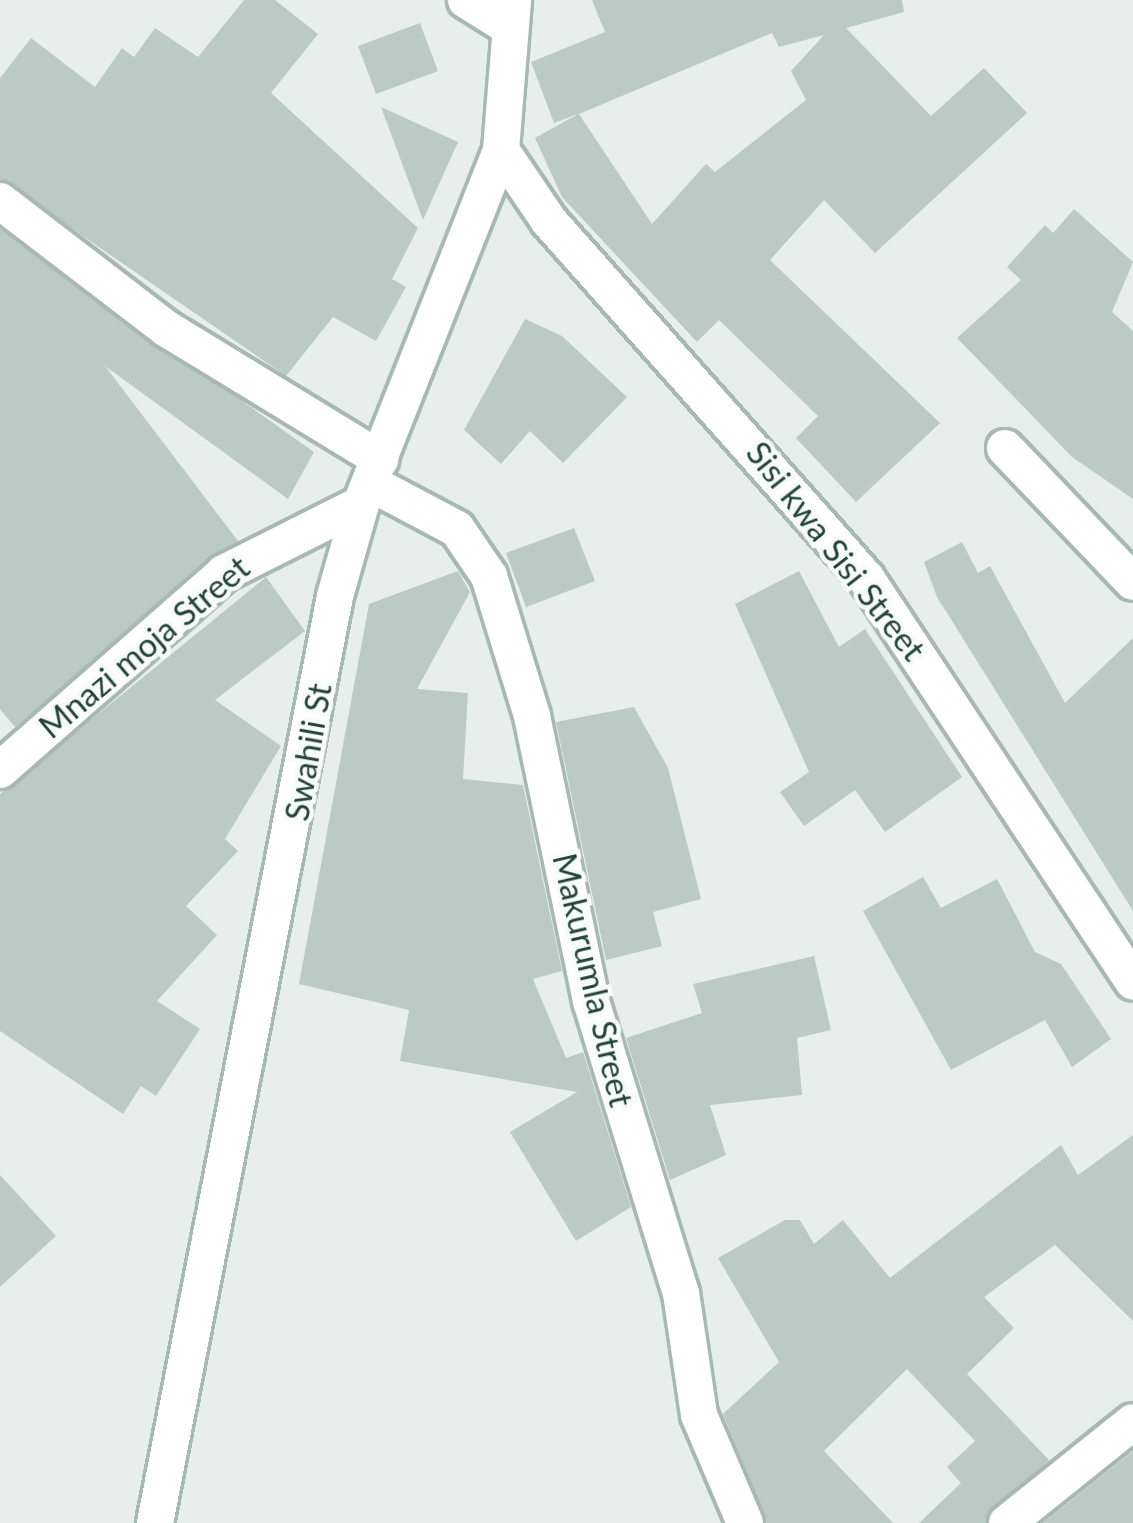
<!DOCTYPE html>
<html>
<head>
<meta charset="utf-8">
<style>
	body { margin:0 }
	#map { position:relative; width:1133px; height:1523px; overflow:hidden; background:#e6efeb; font-family:Lato,sans-serif }
	div>[style] { position:absolute }
	.building>* { inset:0; background:#bbcac4 }
	.roads { filter:drop-shadow(3px 0 #a8b8b2) drop-shadow(-3px 0 #a8b8b2) drop-shadow(0 3px #a8b8b2) drop-shadow(0 -3px #a8b8b2) }
	.street>* { height:36px; margin:-18px; padding:0 18px; transform-origin:18px; border-radius:18px; background:#fff }
	span { translate:-50% -50%; white-space:nowrap; text-align:center; line-height:1.15; -webkit-text-stroke:9px #f7fbf9; paint-order:stroke }
	.street-label { font-size:33px; color:#24423a }
</style>
</head>
<body>
<div id="map">
	<div class="building">
		<i style="clip-path:polygon(244px 0,275px 0,318px 34px,271px 93px,418px 228px,392px 279px,406px 287px,376px 341px,333px 317px,286px 376px,0 179px,0 78px,31px 38px,95px 87px,122px 48px,134px 57px,155px 28px,198px 57px)"></i>
		<i style="clip-path:polygon(evenodd,592px 0,902px 0,904px 12px,846px 28px,931px 116px,984px 68px,1027px 113px,875px 253px,824px 200px,770px 260px,940px 423px,856px 502px,796px 438px,818px 416px,719px 320px,697px 342px,562px 197px,535px 138px,578px 114px,554px 123px,531px 62px,605px 32px,592px 0,772px 33px,779px 47px,824px 35px,791px 71px,806px 100px,715px 172px,706px 164px,652px 224px,579px 114px,772px 33px)"></i>
		<i style="clip-path:polygon(420px 23px,438px 71px,376px 94px,358px 46px)"></i>
		<i style="clip-path:polygon(381px 107px,458px 142px,423px 220px)"></i>
		<i style="clip-path:polygon(1074px 209px,1133px 262px,1112px 312px,1133px 331px,1133px 499px,1072px 457px,957px 338px,1021px 280px,1007px 267px,1045px 225px,1053px 233px)"></i>
		<i style="clip-path:polygon(0 229px,314px 452px,288px 499px,105px 366px,238px 541px,15px 727px,0 709px)"></i>
		<i style="clip-path:polygon(525px 319px,562px 336px,627px 397px,563px 463px,530px 431px,501px 464px,464px 430px)"></i>
		<i style="clip-path:polygon(574px 528px,595px 581px,526px 607px,506px 553px)"></i>
		<i style="clip-path:polygon(962px 542px,978px 573px,990px 566px,1065px 703px,1133px 638px,1133px 911px,937px 597px,924px 562px)"></i>
		<i style="clip-path:polygon(458px 571px,470px 592px,417px 689px,468px 693px,463px 779px,523px 785px,562px 971px,533px 979px,566px 1058px,583px 1052px,631px 1207px,576px 1241px,510px 1132px,577px 1092px,400px 1061px,409px 1010px,299px 984px,369px 604px)"></i>
		<i style="clip-path:polygon(799px 571px,839px 647px,865px 629px,962px 777px,885px 832px,855px 790px,804px 826px,780px 792px,809px 772px,735px 604px)"></i>
		<i style="clip-path:polygon(266px 577px,305px 631px,215px 700px,281px 746px,225px 839px,238px 851px,186px 906px,217px 935px,157px 1001px,200px 1029px,156px 1096px,141px 1086px,123px 1114px,0 1031px,0 794px)"></i>
		<i style="clip-path:polygon(634px 707px,668px 768px,701px 899px,653px 912px,662px 946px,606px 960px,556px 722px)"></i>
		<i style="clip-path:polygon(923px 877px,941px 908px,997px 879px,1035px 952px,1061px 964px,1111px 1039px,1072px 1067px,1045px 1020px,951px 1070px,863px 911px)"></i>
		<i style="clip-path:polygon(814px 956px,831px 1030px,797px 1038px,802px 1095px,710px 1105px,726px 1155px,670px 1180px,626px 1038px,702px 1013px,693px 984px)"></i>
		<i style="clip-path:polygon(1133px 1135px,1133px 1321px,1055px 1245px,984px 1297px,1014px 1328px,967px 1374px,1049px 1460px,985px 1523px,919px 1523px,961px 1483px,947px 1467px,975px 1441px,907px 1369px,824px 1451px,893px 1523px,767px 1523px,723px 1414px,779px 1362px,718px 1258px,785px 1220px,800px 1220px,814px 1244px,843px 1220px,890px 1278px,1061px 1145px,1078px 1175px)"></i>
		<i style="clip-path:polygon(0 1175px,56px 1236px,0 1287px)"></i>
		<i style="clip-path:polygon(1133px 1451px,1133px 1523px,1043px 1523px)"></i>
	</div>
	<div class="roads">
		<div class="street">
			<i style="left:466px;top:0;width:47px;rotate:32deg"></i>
			<i style="left:501px;top:150px;width:86px;rotate:55.9deg"></i>
			<i style="left:549px;top:221px;width:477px;rotate:48.4deg"></i>
			<i style="left:866px;top:578px;width:484px;rotate:56.5deg"></i>
			<i style="left:0;top:201px;width:210px;rotate:37.5deg"></i>
			<i style="left:167px;top:329px;width:250px;rotate:31.4deg"></i>
			<i style="left:1005px;top:448px;width:185px;rotate:46.3deg"></i>
			<i style="left:374px;top:485px;width:94px;rotate:27.9deg"></i>
			<i style="left:457px;top:529px;width:57px;rotate:55.8deg"></i>
			<i style="left:489px;top:576px;width:146px;rotate:72.9deg"></i>
			<i style="left:532px;top:716px;width:291px;rotate:78.3deg"></i>
			<i style="left:591px;top:1001px;width:306px;rotate:72.9deg"></i>
			<i style="left:681px;top:1293px;width:123px;rotate:81.6deg"></i>
			<i style="left:699px;top:1415px;width:117px;rotate:66.9deg"></i>
			<i style="left:0;top:770px;width:298px;rotate:-41.3deg"></i>
			<i style="left:224px;top:573px;width:153px;rotate:-26.7deg"></i>
			<i style="left:155px;top:1523px;width:944px;rotate:-79.01deg"></i>
			<i style="left:335px;top:596px;width:96px;rotate:-74.2deg"></i>
			<i style="left:361px;top:504px;width:381px;rotate:-68.4deg"></i>
			<i style="left:501px;top:150px;width:150px;rotate:-85.4deg"></i>
			<i style="left:1007px;top:1523px;width:161px;rotate:-38.7deg"></i>
		</div>
	</div>
	<div class="street-label">
		<span style="left:836px;top:551px;rotate:52deg">Sisi kwa Sisi Street</span>
		<span style="left:144px;top:647px;rotate:-40deg">Mnazi moja Street</span>
		<span style="left:308px;top:752px;rotate:-80deg">Swahili St</span>
		<span style="left:593px;top:980px;rotate:77deg">Makurumla Street</span>
	</div>
</div>
</body>
</html>
